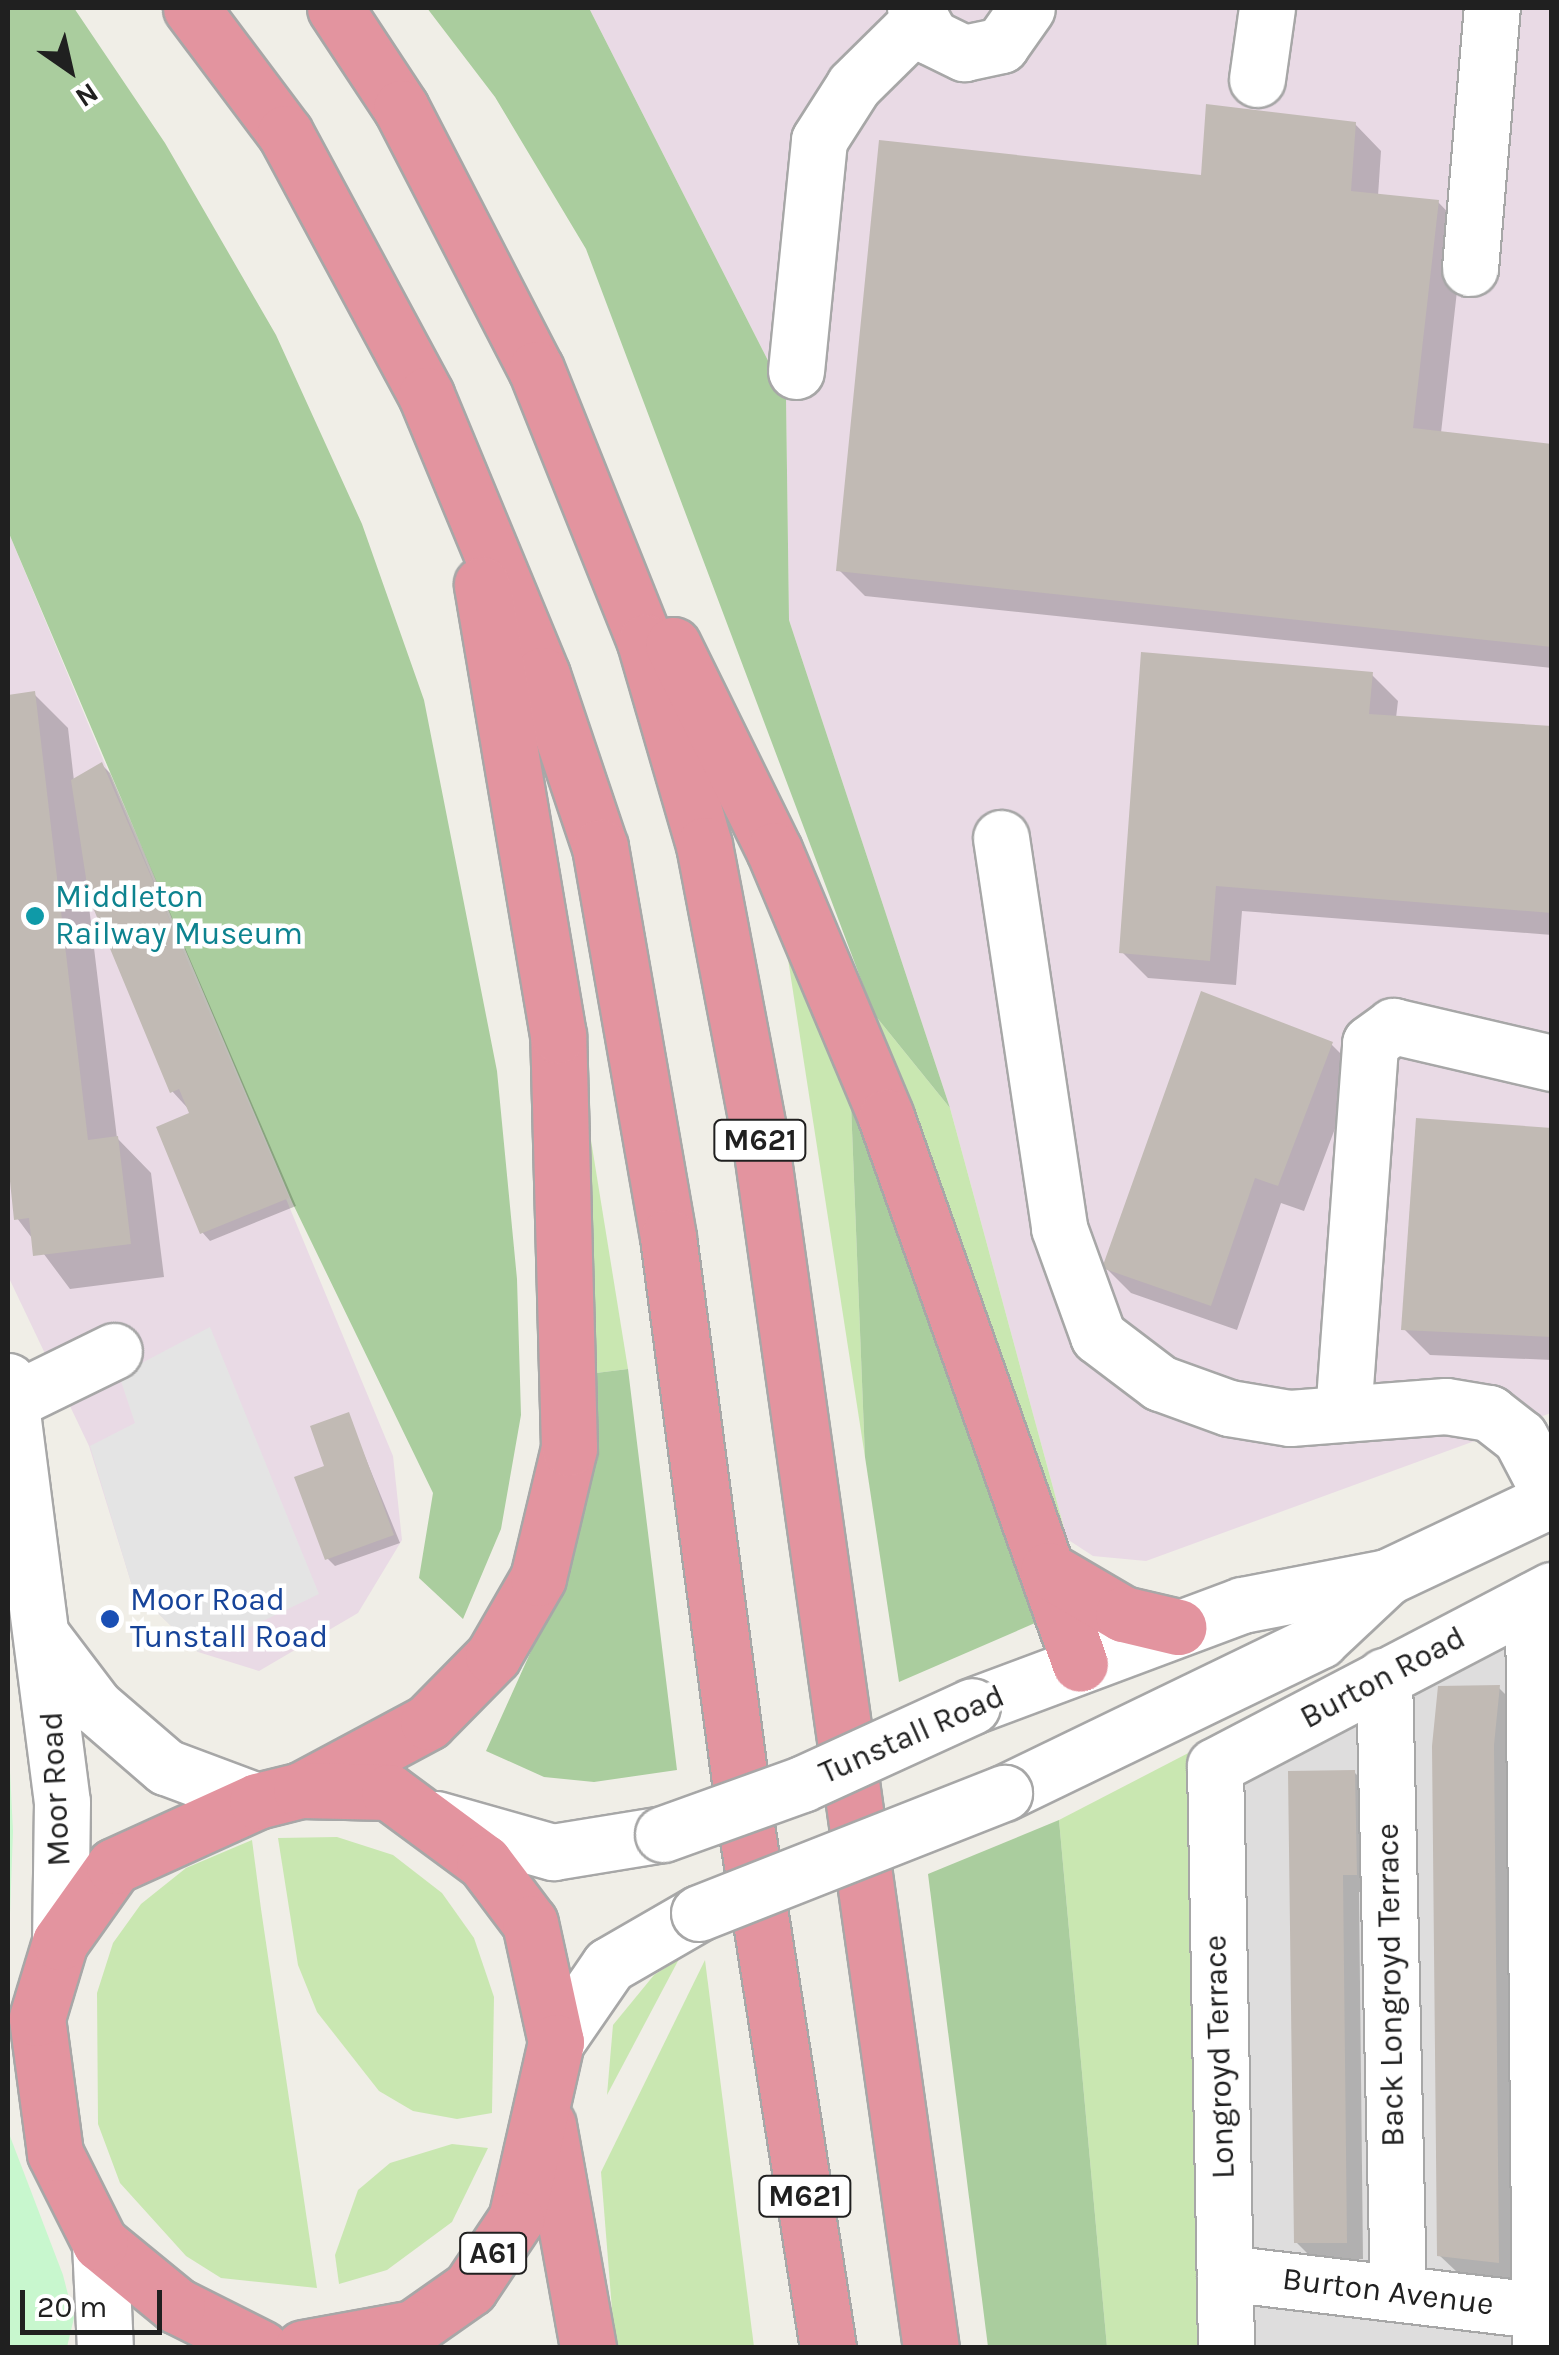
<!DOCTYPE html>
<html>
<head>
<meta charset="utf-8">
<style>
	body { margin:0 }
	#map { position:relative; width:1559px; height:2355px; overflow:hidden; background:#f0eee7; font-family:Karla,sans-serif }
	div>[style] { position:absolute }
	.residential>* { inset:0; background:#dedddd }
	.industrial>* { inset:0; background:#e9dae5 }
	.grass>* { inset:0; background:#c9e7b1 }
	.forest>* { inset:0; background:#aacd9e }
	.park>* { inset:0; background:#c8f7ce }
	.parking>* { inset:0; background:#e4e4e4 }
	.shadow>* { inset:0; background:#0003 }
	.building>* { inset:0; background:#c1bab4 }
	.roads { filter:drop-shadow(2px 0 #a7a7a7) drop-shadow(-2px 0 #a7a7a7) drop-shadow(0 2px #a7a7a7) drop-shadow(0 -2px #a7a7a7) }
	.minor>* { height:55px; margin:-27.5px; padding:0 27.5px; transform-origin:27.5px; border-radius:27.5px; background:#fff }
	.highway>* { height:55px; margin:-27.5px; padding:0 27.5px; transform-origin:27.5px; border-radius:27.5px; background:#e3949f }
	.bridges { filter:drop-shadow(2px 0 #a7a7a7) drop-shadow(-2px 0 #a7a7a7) drop-shadow(0 2px #a7a7a7) drop-shadow(0 -2px #a7a7a7) }
	.minor-bridge>* { height:55px; margin:-27.5px; padding:0 27.5px; transform-origin:27.5px; border-radius:27.5px; background:#fff }
	.dots>* { width:28px; height:28px; translate:-50% -50%; box-sizing:border-box; border:5px solid #fff; border-radius:50% }
	span { translate:-50% -50%; white-space:nowrap; text-align:center; line-height:1.15; -webkit-text-stroke:9px #fff; paint-order:stroke }
	.shield-label span { padding:2px 8px; background:#fff; border:2px solid; border-radius:8px; -webkit-text-stroke-width:0 }
	.shield-label { font-size:30px; color:#202020; font-weight:700 }
	.culture-label { font-size:32px; color:#0d838f }
	.left { translate:0 -50%; text-align:left }
	.transit-label { font-size:32px; color:#164399 }
	.street-label { font-size:32px; color:#202020 }
	.frame { position:absolute; inset:0; border:10px solid #202020; pointer-events:none }
	.north { position:absolute; left:20px; top:20px; width:100px; height:100px; -webkit-text-stroke:8px #fff; paint-order:stroke; rotate:146deg; font-size:28px; font-weight:700; line-height:40px; text-align:center; color:#202020 }
	.north::after { content:''; display:block; margin:auto; width:35px; height:45px; background:#202020; clip-path:polygon(50% 0,100% 100%,50% 72%,0 100%) }
	.scale { position:absolute; left:20px; top:2290px; width:142px; height:45px; box-sizing:border-box; border:5px solid #202020; border-top:0; padding-left:12px; font-size:30px; line-height:35px; white-space:nowrap; color:#202020; -webkit-text-stroke:8px #fff; paint-order:stroke }
</style>
</head>
<body>
<div id="map">
	<div class="residential">
		<i style="clip-path:polygon(1551px 1565px,1551px 2347px,1204px 2347px,1198px 1748px)"></i>
	</div>
	<div class="industrial">
		<i style="clip-path:polygon(589px 8px,1551px 8px,1551px 1413px,1146px 1561px,1093px 1556px,1067px 1539px,950px 1108px,789px 620px,786px 396px)"></i>
		<i style="clip-path:polygon(8px 531px,393px 1456px,402px 1540px,358px 1613px,259px 1671px,198px 1652px,133px 1589px,89px 1446px,8px 1276px)"></i>
	</div>
	<div class="grass">
		<i style="clip-path:polygon(798px 955px,851px 1104px,865px 1457px,788px 959px)"></i>
		<i style="clip-path:polygon(567px 992px,628px 1369px,596px 1373px)"></i>
		<i style="clip-path:polygon(874px 1014px,950px 1108px,1067px 1539px)"></i>
		<i style="clip-path:polygon(1198px 1748px,1204px 2347px,1107px 2347px,1059px 1820px)"></i>
		<i style="clip-path:polygon(337px 1837px,393px 1855px,442px 1893px,474px 1938px,494px 1997px,492px 2113px,457px 2119px,413px 2111px,379px 2091px,317px 2012px,298px 1965px,278px 1838px)"></i>
		<i style="clip-path:polygon(252px 1840px,261px 1909px,317px 2288px,221px 2278px,186px 2256px,120px 2183px,98px 2124px,97px 1993px,113px 1943px,141px 1904px,186px 1868px)"></i>
		<i style="clip-path:polygon(679px 1959px,607px 2095px,613px 2025px,654px 1975px)"></i>
		<i style="clip-path:polygon(705px 1960px,754px 2347px,615px 2347px,601px 2172px)"></i>
		<i style="clip-path:polygon(452px 2144px,488px 2148px,452px 2222px,387px 2270px,339px 2284px,335px 2255px,358px 2190px,390px 2163px)"></i>
	</div>
	<div class="forest">
		<i style="clip-path:polygon(8px 8px,74px 8px,165px 143px,276px 335px,362px 524px,424px 700px,497px 1071px,517px 1279px,521px 1415px,501px 1529px,463px 1619px,419px 1578px,433px 1493px,292px 1202px,8px 531px)"></i>
		<i style="clip-path:polygon(427px 8px,589px 8px,786px 396px,789px 620px,950px 1108px,874px 1014px,586px 249px,495px 97px)"></i>
		<i style="clip-path:polygon(851px 1104px,1035px 1623px,899px 1682px,865px 1457px)"></i>
		<i style="clip-path:polygon(628px 1369px,677px 1770px,594px 1782px,544px 1777px,486px 1751px,568px 1569px,596px 1373px)"></i>
		<i style="clip-path:polygon(1059px 1820px,1107px 2347px,988px 2347px,928px 1874px)"></i>
	</div>
	<div class="park">
		<i style="clip-path:polygon(8px 1731px,13px 1831px,8px 1970px)"></i>
		<i style="clip-path:polygon(8px 2131px,63px 2275px,74px 2318px,67px 2347px,8px 2347px)"></i>
	</div>
	<div class="parking">
		<i style="clip-path:polygon(210px 1327px,319px 1594px,198px 1652px,133px 1589px,90px 1446px,135px 1423px,119px 1375px)"></i>
	</div>
	<div class="shadow">
		<i style="clip-path:polygon(1355px 124px,1381px 151px,1378px 196px,1438px 202px,1464px 229px,1441px 433px,1552px 447px,1552px 668px,865px 596px,839px 570px,1204px 178px)"></i>
		<i style="clip-path:polygon(1372px 675px,1398px 701px,1396px 718px,1552px 729px,1552px 935px,1242px 911px,1236px 985px,1148px 978px,1122px 952px)"></i>
		<i style="clip-path:polygon(34px 694px,68px 728px,74px 781px,102px 765px,110px 773px,296px 1206px,210px 1241px,202px 1232px,193px 1114px,172px 1091px,87px 890px,117px 1138px,151px 1173px,164px 1277px,70px 1289px,17px 1218px,8px 1141px,8px 697px)"></i>
		<i style="clip-path:polygon(1331px 1044px,1357px 1070px,1304px 1211px,1281px 1203px,1237px 1330px,1131px 1293px,1105px 1267px)"></i>
		<i style="clip-path:polygon(1552px 1130px,1552px 1360px,1430px 1355px,1404px 1329px)"></i>
		<i style="clip-path:polygon(348px 1415px,400px 1543px,335px 1566px,327px 1558px,328px 1467px)"></i>
		<i style="clip-path:polygon(1499px 1688px,1517px 1706px,1515px 2279px,1457px 2272px,1439px 2255px)"></i>
		<i style="clip-path:polygon(1354px 1772px,1372px 1790px,1373px 1892px,1359px 1892px,1363px 2259px,1314px 2260px,1296px 2242px)"></i>
	</div>
	<div class="building">
		<i style="clip-path:polygon(1206px 104px,1356px 122px,1351px 191px,1439px 200px,1413px 428px,1552px 444px,1552px 647px,836px 571px,879px 140px,1201px 175px)"></i>
		<i style="clip-path:polygon(1141px 652px,1373px 672px,1369px 714px,1552px 726px,1552px 913px,1216px 886px,1210px 961px,1119px 953px)"></i>
		<i style="clip-path:polygon(35px 691px,88px 1140px,118px 1136px,131px 1244px,33px 1256px,29px 1218px,14px 1220px,8px 1162px,8px 695px)"></i>
		<i style="clip-path:polygon(102px 762px,289px 1198px,200px 1234px,156px 1127px,189px 1113px,179px 1089px,170px 1093px,89px 898px,71px 780px)"></i>
		<i style="clip-path:polygon(1201px 991px,1333px 1042px,1278px 1186px,1255px 1178px,1211px 1306px,1102px 1268px)"></i>
		<i style="clip-path:polygon(1416px 1118px,1552px 1128px,1552px 1337px,1401px 1330px)"></i>
		<i style="clip-path:polygon(349px 1412px,394px 1535px,325px 1560px,294px 1477px,324px 1466px,310px 1426px)"></i>
		<i style="clip-path:polygon(1500px 1685px,1494px 1745px,1499px 2263px,1437px 2256px,1432px 1746px,1438px 1686px)"></i>
		<i style="clip-path:polygon(1355px 1770px,1357px 1875px,1343px 1875px,1347px 2243px,1294px 2243px,1288px 1771px)"></i>
	</div>
	<div class="roads">
		<div class="minor">
			<i style="left:915px;top:8px;width:33px;rotate:61deg"></i>
			<i style="left:931px;top:37px;width:37px;rotate:26deg"></i>
			<i style="left:964px;top:53px;width:38px;rotate:-12deg"></i>
			<i style="left:1001px;top:45px;width:45px;rotate:-54.9deg"></i>
			<i style="left:1257px;top:79px;width:72px;rotate:-82deg"></i>
			<i style="left:1470px;top:268px;width:261px;rotate:-85.2deg"></i>
			<i style="left:796px;top:371px;width:232px;rotate:-84.3deg"></i>
			<i style="left:819px;top:140px;width:65px;rotate:-57.5deg"></i>
			<i style="left:854px;top:85px;width:91px;rotate:-44.6deg"></i>
			<i style="left:1001px;top:838px;width:394px;rotate:81.5deg"></i>
			<i style="left:1059px;top:1228px;width:115px;rotate:70.1deg"></i>
			<i style="left:1098px;top:1336px;width:78px;rotate:37.2deg"></i>
			<i style="left:1160px;top:1383px;width:73px;rotate:19.9deg"></i>
			<i style="left:1229px;top:1408px;width:62px;rotate:9.3deg"></i>
			<i style="left:1290px;top:1418px;width:156px;rotate:-4.4deg"></i>
			<i style="left:1446px;top:1406px;width:44px;rotate:9.2deg"></i>
			<i style="left:1489px;top:1413px;width:39px;rotate:38deg"></i>
			<i style="left:1520px;top:1437px;width:69px;rotate:62.3deg"></i>
			<i style="left:8px;top:1381px;width:424px;rotate:82.7deg"></i>
			<i style="left:62px;top:1802px;width:140px;rotate:90.8deg"></i>
			<i style="left:16px;top:1399px;width:109px;rotate:-26.1deg"></i>
			<i style="left:1343px;top:1414px;width:372px;rotate:-85.8deg"></i>
			<i style="left:1370px;top:1043px;width:29px;rotate:-36deg"></i>
			<i style="left:1393px;top:1026px;width:163px;rotate:13.1deg"></i>
			<i style="left:1533px;top:1600px;width:748px;rotate:89.46deg"></i>
			<i style="left:45px;top:1640px;width:83px;rotate:52.9deg"></i>
			<i style="left:95px;top:1706px;width:94px;rotate:40.7deg"></i>
			<i style="left:166px;top:1767px;width:97px;rotate:20.5deg"></i>
			<i style="left:1384px;top:1676px;width:617px;rotate:88.7deg"></i>
			<i style="left:972px;top:1706px;width:288px;rotate:-20.5deg"></i>
			<i style="left:1242px;top:1605px;width:148px;rotate:-10.9deg"></i>
			<i style="left:1387px;top:1577px;width:183px;rotate:-25.3deg"></i>
			<i style="left:1004px;top:1793px;width:351px;rotate:-25.8deg"></i>
			<i style="left:1320px;top:1640px;width:92px;rotate:-43.2deg"></i>
			<i style="left:436px;top:1819px;width:122px;rotate:15.8deg"></i>
			<i style="left:553px;top:1852px;width:111px;rotate:-9.3deg"></i>
			<i style="left:556px;top:2042px;width:93px;rotate:-55.5deg"></i>
			<i style="left:609px;top:1965px;width:104px;rotate:-30deg"></i>
			<i style="left:100px;top:2243px;width:105px;rotate:87.3deg"></i>
			<i style="left:1225px;top:2273px;width:329px;rotate:6.8deg"></i>
			<i style="left:1226px;top:2348px;width:582px;rotate:-91.08deg"></i>
			<i style="left:1215px;top:1766px;width:380px;rotate:-27.6deg"></i>
		</div>
		<div class="highway">
			<i style="left:191px;top:8px;width:156px;rotate:53.1deg"></i>
			<i style="left:285px;top:133px;width:298px;rotate:61.7deg"></i>
			<i style="left:426px;top:395px;width:303px;rotate:67.5deg"></i>
			<i style="left:542px;top:675px;width:182px;rotate:71.4deg"></i>
			<i style="left:600px;top:847px;width:396px;rotate:80.1deg"></i>
			<i style="left:668px;top:1237px;width:594px;rotate:82.46deg"></i>
			<i style="left:746px;top:1826px;width:528px;rotate:81.07deg"></i>
			<i style="left:335px;top:8px;width:120px;rotate:56.6deg"></i>
			<i style="left:401px;top:108px;width:294px;rotate:62.7deg"></i>
			<i style="left:536px;top:369px;width:294px;rotate:68.2deg"></i>
			<i style="left:645px;top:642px;width:211px;rotate:73.8deg"></i>
			<i style="left:704px;top:845px;width:305px;rotate:79.2deg"></i>
			<i style="left:761px;top:1145px;width:1215px;rotate:81.96deg"></i>
			<i style="left:673px;top:645px;width:229px;rotate:63.8deg"></i>
			<i style="left:774px;top:850px;width:290px;rotate:67.2deg"></i>
			<i style="left:886px;top:1117px;width:580px;rotate:70.47deg"></i>
			<i style="left:1048px;top:1570px;width:87px;rotate:30.4deg"></i>
			<i style="left:1123px;top:1614px;width:57px;rotate:13.3deg"></i>
			<i style="left:303px;top:1789px;width:142px;rotate:-28.2deg"></i>
			<i style="left:428px;top:1722px;width:93px;rotate:-45.4deg"></i>
			<i style="left:493px;top:1656px;width:90px;rotate:-60deg"></i>
			<i style="left:538px;top:1578px;width:134px;rotate:-76.6deg"></i>
			<i style="left:569px;top:1448px;width:413px;rotate:-91.5deg"></i>
			<i style="left:558px;top:1035px;width:457px;rotate:-99.6deg"></i>
			<i style="left:548px;top:2125px;width:227px;rotate:79.8deg"></i>
			<i style="left:261px;top:2348px;width:94px;rotate:-153.4deg"></i>
			<i style="left:177px;top:2306px;width:99px;rotate:-140.7deg"></i>
			<i style="left:100px;top:2243px;width:101px;rotate:-116.6deg"></i>
			<i style="left:55px;top:2153px;width:136px;rotate:-97.6deg"></i>
			<i style="left:37px;top:2018px;width:79px;rotate:-73.2deg"></i>
			<i style="left:60px;top:1942px;width:93px;rotate:-54.6deg"></i>
			<i style="left:114px;top:1866px;width:157px;rotate:-24.4deg"></i>
			<i style="left:257px;top:1801px;width:45px;rotate:-14deg"></i>
			<i style="left:301px;top:1790px;width:88px;rotate:1.3deg"></i>
			<i style="left:389px;top:1792px;width:118px;rotate:36.4deg"></i>
			<i style="left:484px;top:1862px;width:76px;rotate:53deg"></i>
			<i style="left:530px;top:1923px;width:122px;rotate:77.7deg"></i>
			<i style="left:556px;top:2042px;width:181px;rotate:102.7deg"></i>
			<i style="left:516px;top:2219px;width:83px;rotate:123.7deg"></i>
			<i style="left:470px;top:2288px;width:70px;rotate:144.9deg"></i>
			<i style="left:413px;top:2328px;width:112px;rotate:169.7deg"></i>
		</div>
	</div>
	<div class="bridges">
		<div class="minor-bridge">
			<i style="left:663px;top:1834px;width:148px;rotate:-19.8deg"></i>
			<i style="left:802px;top:1784px;width:187px;rotate:-24.6deg"></i>
			<i style="left:699px;top:1913px;width:328px;rotate:-21.5deg"></i>
		</div>
	</div>
	<div class="dots">
		<i style="left:35px;top:916px;background:#0f9aa8"></i>
		<i style="left:110px;top:1619px;background:#1a4fb4"></i>
	</div>
	<div class="shield-label">
		<span style="left:760px;top:1140px">M621</span>
		<span style="left:805px;top:2196px">M621</span>
		<span style="left:493px;top:2253px">A61</span>
	</div>
	<div class="culture-label">
		<span class="left" style="left:55px;top:916px">Middleton<br>Railway Museum</span>
	</div>
	<div class="transit-label">
		<span class="left" style="left:130px;top:1619px">Moor Road<br>Tunstall Road</span>
	</div>
	<div class="street-label">
		<span style="left:1383px;top:1678px;rotate:-28deg">Burton Road</span>
		<span style="left:912px;top:1735px;rotate:-24deg">Tunstall Road</span>
		<span style="left:56px;top:1789px;rotate:-93deg">Moor Road</span>
		<span style="left:1391px;top:1985px;rotate:-91deg">Back Longroyd Terrace</span>
		<span style="left:1220px;top:2057px;rotate:-92deg">Longroyd Terrace</span>
		<span style="left:1388px;top:2292px;rotate:7deg">Burton Avenue</span>
	</div>
	<div class="frame"></div>
	<div class="north">N</div>
	<div class="scale">20 m</div>
</div>
</body>
</html>
